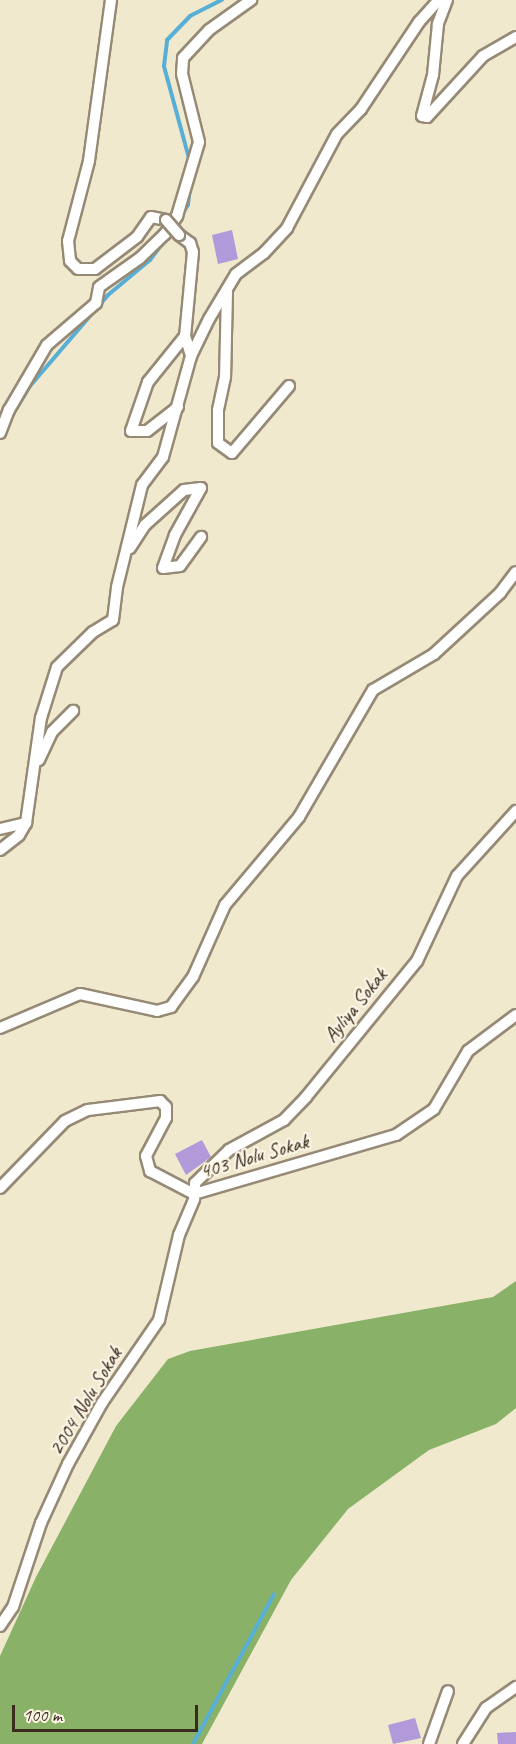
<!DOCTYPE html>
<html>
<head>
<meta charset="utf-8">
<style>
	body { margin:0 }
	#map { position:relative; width:516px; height:1744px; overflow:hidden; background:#f0e9ce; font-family:Caveat,sans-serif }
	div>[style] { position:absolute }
	.forest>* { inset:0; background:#89b168 }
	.stream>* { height:4px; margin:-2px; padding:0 2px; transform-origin:2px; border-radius:2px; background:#58afd5 }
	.building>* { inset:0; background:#b299da }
	.roads { filter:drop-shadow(2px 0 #968a76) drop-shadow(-2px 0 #968a76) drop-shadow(0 2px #968a76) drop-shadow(0 -2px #968a76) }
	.street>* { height:10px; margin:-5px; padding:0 5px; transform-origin:5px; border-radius:5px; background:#fff }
	.bridges { filter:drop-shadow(2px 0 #968a76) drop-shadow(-2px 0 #968a76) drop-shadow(0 2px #968a76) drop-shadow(0 -2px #968a76) }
	.street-bridge>* { height:10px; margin:-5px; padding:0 5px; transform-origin:5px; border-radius:5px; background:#fff }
	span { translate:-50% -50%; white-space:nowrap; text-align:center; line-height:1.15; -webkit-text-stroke:4.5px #fcf5e5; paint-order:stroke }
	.street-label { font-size:21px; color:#3b2a1e }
	.scale { position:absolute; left:12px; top:1705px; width:186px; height:27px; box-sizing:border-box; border:3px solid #3b2a1e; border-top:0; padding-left:8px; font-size:18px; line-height:21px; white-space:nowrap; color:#3b2a1e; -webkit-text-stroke:4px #fcf5e5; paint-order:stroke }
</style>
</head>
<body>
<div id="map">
	<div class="forest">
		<i style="clip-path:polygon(516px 1281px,516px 1408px,496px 1424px,429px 1450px,348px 1509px,291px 1580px,202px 1744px,0 1744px,0 1656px,36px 1577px,116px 1426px,168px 1359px,190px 1351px,493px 1297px)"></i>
	</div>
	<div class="stream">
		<i style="left:190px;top:162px;width:99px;rotate:-105.2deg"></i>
		<i style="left:164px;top:66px;width:26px;rotate:-83deg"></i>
		<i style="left:167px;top:40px;width:33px;rotate:-46deg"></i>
		<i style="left:190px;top:16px;width:36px;rotate:-27deg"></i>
		<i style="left:181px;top:216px;width:13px;rotate:-58deg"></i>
		<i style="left:188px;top:205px;width:18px;rotate:-84deg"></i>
		<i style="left:16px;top:409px;width:27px;rotate:-59deg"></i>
		<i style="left:30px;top:386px;width:120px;rotate:-49.4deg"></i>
		<i style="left:108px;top:295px;width:55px;rotate:-39.8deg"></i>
		<i style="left:150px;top:260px;width:25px;rotate:-53deg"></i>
		<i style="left:193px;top:1744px;width:170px;rotate:-61.6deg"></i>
	</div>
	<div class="building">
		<i style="clip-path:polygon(232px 230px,238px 259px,218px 264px,212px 235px)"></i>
		<i style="clip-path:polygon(202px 1140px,211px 1157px,186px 1175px,175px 1154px)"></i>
		<i style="clip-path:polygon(415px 1718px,421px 1738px,393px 1744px,388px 1725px)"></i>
		<i style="clip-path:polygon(516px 1732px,516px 1744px,498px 1744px,497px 1733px)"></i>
	</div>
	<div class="roads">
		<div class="street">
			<i style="left:111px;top:0;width:162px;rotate:97.8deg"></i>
			<i style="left:89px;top:161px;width:83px;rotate:104.7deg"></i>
			<i style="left:68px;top:241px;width:20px;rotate:84deg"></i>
			<i style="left:70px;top:261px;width:11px;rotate:45deg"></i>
			<i style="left:78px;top:269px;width:17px"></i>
			<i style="left:95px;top:269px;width:53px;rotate:-37.3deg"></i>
			<i style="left:137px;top:237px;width:24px;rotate:-55deg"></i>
			<i style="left:151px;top:217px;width:15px;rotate:11deg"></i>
			<i style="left:447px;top:0;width:26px;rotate:111deg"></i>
			<i style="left:438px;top:24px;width:51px;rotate:95.6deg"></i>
			<i style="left:433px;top:75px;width:42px;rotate:105deg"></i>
			<i style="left:422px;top:116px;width:5px;rotate:11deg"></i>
			<i style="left:427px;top:117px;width:83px;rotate:-47.4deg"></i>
			<i style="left:483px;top:56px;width:38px;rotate:-30deg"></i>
			<i style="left:179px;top:235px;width:14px;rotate:36deg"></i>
			<i style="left:190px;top:243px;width:9px;rotate:72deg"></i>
			<i style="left:193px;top:252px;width:84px;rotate:95.4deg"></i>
			<i style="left:185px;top:336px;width:21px;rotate:73deg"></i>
			<i style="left:227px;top:292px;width:85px;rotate:91.3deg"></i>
			<i style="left:225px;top:377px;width:34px;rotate:102deg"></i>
			<i style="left:218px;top:410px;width:33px;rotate:90deg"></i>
			<i style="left:218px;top:443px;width:17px;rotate:36deg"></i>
			<i style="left:232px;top:453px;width:88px;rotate:-49.6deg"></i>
			<i style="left:178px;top:407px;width:39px;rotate:142deg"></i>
			<i style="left:147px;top:431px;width:16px;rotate:180deg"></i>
			<i style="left:131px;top:431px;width:52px;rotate:-70.9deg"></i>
			<i style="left:148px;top:382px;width:59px;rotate:-51.2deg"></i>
			<i style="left:0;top:433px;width:25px;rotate:-69deg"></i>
			<i style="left:9px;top:410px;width:75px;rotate:-59.7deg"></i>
			<i style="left:47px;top:345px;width:65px;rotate:-40.6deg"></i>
			<i style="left:96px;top:303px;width:16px;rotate:-79deg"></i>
			<i style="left:99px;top:287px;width:50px;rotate:-35.3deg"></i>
			<i style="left:140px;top:258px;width:35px;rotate:-44deg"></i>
			<i style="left:165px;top:234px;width:22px;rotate:-56deg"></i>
			<i style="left:177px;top:216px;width:77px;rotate:-73.4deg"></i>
			<i style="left:199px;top:142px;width:70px;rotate:-104deg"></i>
			<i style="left:182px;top:74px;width:16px;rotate:-86deg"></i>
			<i style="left:183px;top:58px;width:38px;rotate:-47deg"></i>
			<i style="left:209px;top:30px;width:52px;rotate:-35.5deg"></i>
			<i style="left:130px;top:548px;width:27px;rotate:-57deg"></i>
			<i style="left:145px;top:525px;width:52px;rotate:-41.9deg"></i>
			<i style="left:184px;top:490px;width:17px;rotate:-7deg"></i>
			<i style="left:201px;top:488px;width:54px;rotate:119deg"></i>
			<i style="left:175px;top:535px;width:35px;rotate:110deg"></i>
			<i style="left:163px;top:568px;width:17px;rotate:-7deg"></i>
			<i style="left:180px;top:566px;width:36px;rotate:-54deg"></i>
			<i style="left:39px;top:760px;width:31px;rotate:-65deg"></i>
			<i style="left:52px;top:732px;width:30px;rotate:-45deg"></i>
			<i style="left:0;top:829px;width:27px;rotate:-13deg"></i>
			<i style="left:0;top:850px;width:24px;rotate:-38deg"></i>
			<i style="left:19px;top:835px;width:14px;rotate:-60deg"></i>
			<i style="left:26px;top:823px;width:106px;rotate:-81.9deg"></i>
			<i style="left:41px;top:718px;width:53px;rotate:-72.6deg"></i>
			<i style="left:57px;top:667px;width:50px;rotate:-44.2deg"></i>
			<i style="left:93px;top:632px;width:23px;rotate:-31deg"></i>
			<i style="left:113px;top:620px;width:33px;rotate:-83deg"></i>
			<i style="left:117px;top:587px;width:105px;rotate:-76.2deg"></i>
			<i style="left:142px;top:485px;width:35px;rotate:-53deg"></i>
			<i style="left:163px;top:457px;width:105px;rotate:-74.5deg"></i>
			<i style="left:191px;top:356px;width:41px;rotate:-64.1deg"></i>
			<i style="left:209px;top:319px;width:52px;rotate:-59deg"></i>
			<i style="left:236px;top:274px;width:35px;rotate:-37deg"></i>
			<i style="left:264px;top:253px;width:34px;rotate:-47deg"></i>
			<i style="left:287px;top:228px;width:106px;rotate:-62deg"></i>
			<i style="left:337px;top:134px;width:35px;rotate:-46deg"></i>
			<i style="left:361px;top:109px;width:105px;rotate:-56.3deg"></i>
			<i style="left:419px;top:22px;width:30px;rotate:-48deg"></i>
			<i style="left:0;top:1028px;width:87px;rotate:-23deg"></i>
			<i style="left:80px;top:994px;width:79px;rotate:12.4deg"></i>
			<i style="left:157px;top:1011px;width:15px;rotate:-16deg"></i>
			<i style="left:171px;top:1007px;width:37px;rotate:-54deg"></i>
			<i style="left:193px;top:977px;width:79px;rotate:-66deg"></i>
			<i style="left:225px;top:905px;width:115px;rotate:-49.9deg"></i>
			<i style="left:299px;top:817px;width:147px;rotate:-59.8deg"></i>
			<i style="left:373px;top:690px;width:71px;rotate:-30.5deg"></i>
			<i style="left:434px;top:654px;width:90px;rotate:-42.7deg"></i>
			<i style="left:500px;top:593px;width:26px;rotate:-53deg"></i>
			<i style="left:0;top:1188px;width:93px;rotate:-45.9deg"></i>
			<i style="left:65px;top:1121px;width:25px;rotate:-26deg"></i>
			<i style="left:88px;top:1110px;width:73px;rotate:-7.1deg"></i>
			<i style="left:160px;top:1101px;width:8px;rotate:45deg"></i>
			<i style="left:166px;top:1107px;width:11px;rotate:90deg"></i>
			<i style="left:166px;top:1118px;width:43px;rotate:117.8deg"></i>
			<i style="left:146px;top:1156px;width:16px;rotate:75deg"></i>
			<i style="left:150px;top:1171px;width:50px;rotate:27.6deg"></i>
			<i style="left:194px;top:1194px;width:210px;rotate:-16.3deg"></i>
			<i style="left:396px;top:1135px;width:46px;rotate:-34.4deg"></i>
			<i style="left:434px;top:1109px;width:67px;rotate:-59.6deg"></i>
			<i style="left:468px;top:1051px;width:60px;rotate:-36.9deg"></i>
			<i style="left:0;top:1626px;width:23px;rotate:-56deg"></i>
			<i style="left:13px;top:1607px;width:89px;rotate:-71.6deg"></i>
			<i style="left:41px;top:1523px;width:65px;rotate:-65.4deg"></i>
			<i style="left:68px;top:1464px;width:70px;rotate:-60.9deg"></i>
			<i style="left:102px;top:1403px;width:101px;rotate:-55.5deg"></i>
			<i style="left:159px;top:1320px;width:87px;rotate:-76.8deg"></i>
			<i style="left:179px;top:1235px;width:39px;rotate:-67deg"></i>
			<i style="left:194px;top:1199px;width:16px;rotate:-86deg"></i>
			<i style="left:195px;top:1183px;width:47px;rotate:-44.1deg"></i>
			<i style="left:229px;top:1150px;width:63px;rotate:-28.6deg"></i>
			<i style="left:284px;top:1120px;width:32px;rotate:-46deg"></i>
			<i style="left:306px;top:1097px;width:176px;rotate:-50.8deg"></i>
			<i style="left:417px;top:961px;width:94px;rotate:-64.8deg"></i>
			<i style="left:457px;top:876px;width:88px;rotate:-47.8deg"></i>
			<i style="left:429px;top:1744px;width:56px;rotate:-70.3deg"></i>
			<i style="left:463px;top:1744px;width:43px;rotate:-57.4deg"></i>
			<i style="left:486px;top:1708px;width:37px;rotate:-35deg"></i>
		</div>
	</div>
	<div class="bridges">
		<div class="street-bridge">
			<i style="left:166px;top:220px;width:20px;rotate:49deg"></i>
		</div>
	</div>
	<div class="street-label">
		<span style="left:355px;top:1005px;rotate:-51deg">Ayliya Sokak</span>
		<span style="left:254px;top:1156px;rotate:-16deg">403 Nolu Sokak</span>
		<span style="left:85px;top:1401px;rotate:-59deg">2004 Nolu Sokak</span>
	</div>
	<div class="scale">100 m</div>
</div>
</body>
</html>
